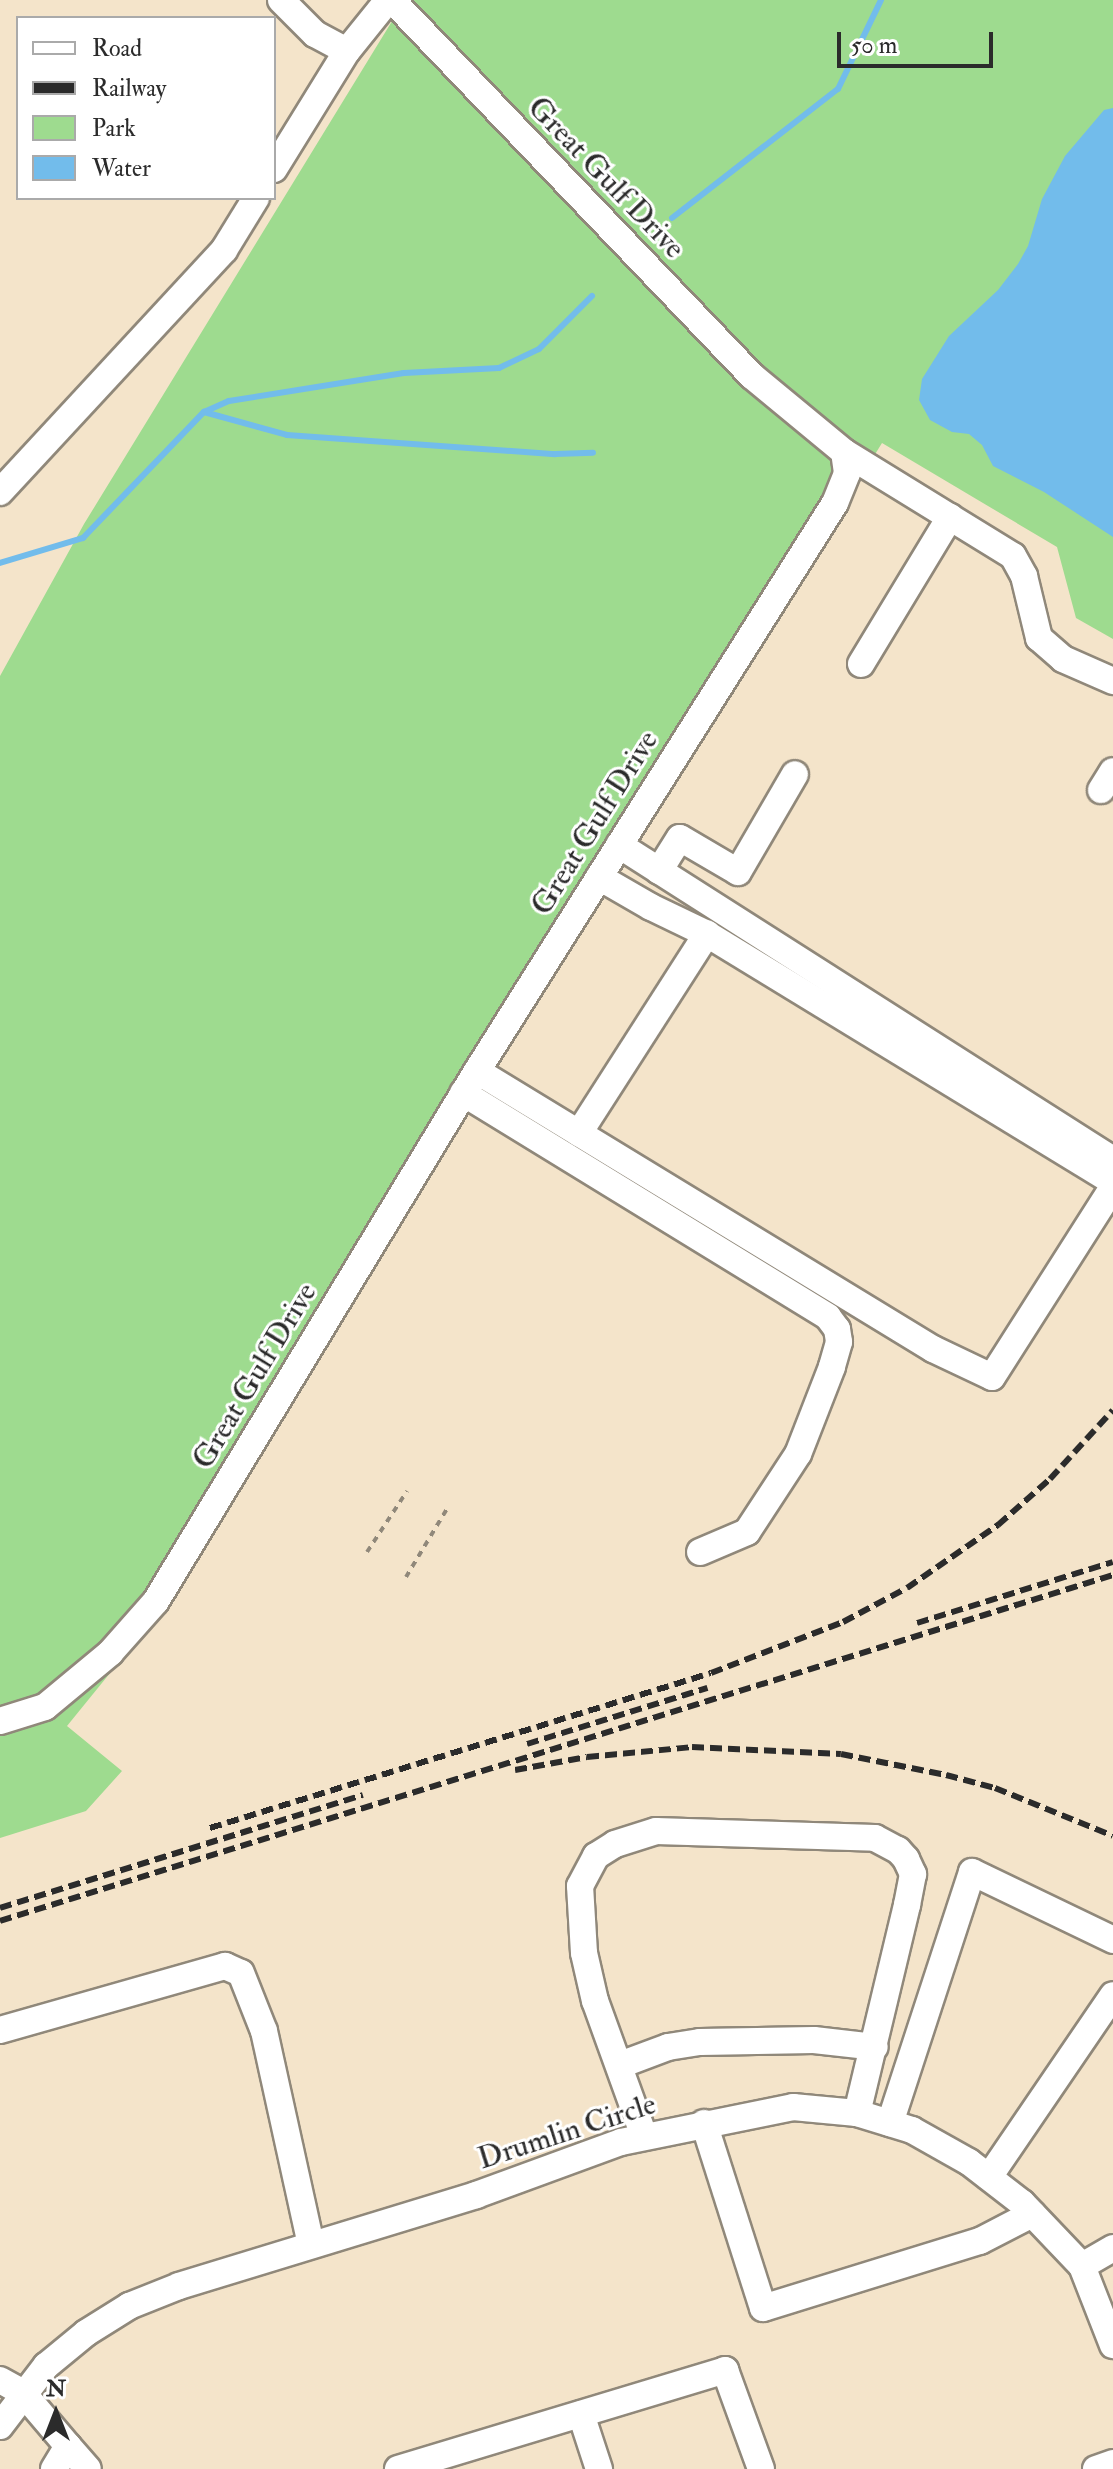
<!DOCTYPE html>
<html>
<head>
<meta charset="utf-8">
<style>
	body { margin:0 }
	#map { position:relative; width:1113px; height:2469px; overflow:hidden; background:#f4e4ca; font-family:"IM FELL Double Pica",serif }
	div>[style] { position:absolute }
	.green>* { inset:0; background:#9edb8f }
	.water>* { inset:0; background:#72bceb }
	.stream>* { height:6px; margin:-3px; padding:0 3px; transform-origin:3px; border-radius:3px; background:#72bceb }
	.path>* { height:4px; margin-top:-2px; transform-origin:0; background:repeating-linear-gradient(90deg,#90887a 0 6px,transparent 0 12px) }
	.roads { filter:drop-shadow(2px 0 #90887a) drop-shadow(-2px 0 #90887a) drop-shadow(0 2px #90887a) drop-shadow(0 -2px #90887a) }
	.minor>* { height:26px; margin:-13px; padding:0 13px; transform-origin:13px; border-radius:13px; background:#fff }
	.rail>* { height:6px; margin-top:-3px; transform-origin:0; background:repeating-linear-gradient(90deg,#2b2b2b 0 12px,transparent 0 18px) }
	span { translate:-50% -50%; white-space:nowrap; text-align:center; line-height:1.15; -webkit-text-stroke:6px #fff; paint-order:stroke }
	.street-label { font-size:30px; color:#2b2b2b }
	.legend { position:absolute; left:16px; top:16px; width:260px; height:184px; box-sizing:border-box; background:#fff; border:2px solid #aaa; margin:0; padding:10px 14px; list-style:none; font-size:24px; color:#2b2b2b }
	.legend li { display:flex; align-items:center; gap:16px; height:40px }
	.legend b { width:40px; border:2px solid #aaa }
	.north { position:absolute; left:16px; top:2373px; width:80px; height:80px; -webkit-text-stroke:6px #fff; paint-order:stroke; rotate:0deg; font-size:22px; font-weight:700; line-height:32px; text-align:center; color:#2b2b2b }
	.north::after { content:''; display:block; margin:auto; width:28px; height:36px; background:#2b2b2b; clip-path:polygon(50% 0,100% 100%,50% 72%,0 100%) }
	.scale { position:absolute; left:837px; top:32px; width:156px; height:36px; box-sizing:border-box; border:4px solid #2b2b2b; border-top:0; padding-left:10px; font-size:24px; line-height:28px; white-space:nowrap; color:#2b2b2b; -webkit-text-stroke:6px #fff; paint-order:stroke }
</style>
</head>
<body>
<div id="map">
	<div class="green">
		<i style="clip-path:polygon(405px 0,1113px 0,1113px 639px,1076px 618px,1057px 547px,882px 443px,158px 1614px,67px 1726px,122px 1771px,86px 1811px,0 1838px,0 676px,84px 524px)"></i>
	</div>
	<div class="water">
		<i style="clip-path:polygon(1113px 108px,1113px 537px,1044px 492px,993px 466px,982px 445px,969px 434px,952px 432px,930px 420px,919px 400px,922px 379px,949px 336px,998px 290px,1018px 264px,1028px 246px,1042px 199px,1065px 156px,1104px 110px)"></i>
	</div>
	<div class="stream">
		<i style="left:672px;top:218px;width:210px;rotate:-37.9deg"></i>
		<i style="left:838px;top:89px;width:99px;rotate:-64.2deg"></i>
		<i style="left:204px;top:412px;width:86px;rotate:15.5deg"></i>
		<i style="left:287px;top:435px;width:269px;rotate:4.1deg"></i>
		<i style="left:555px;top:454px;width:38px;rotate:-2deg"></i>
		<i style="left:0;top:563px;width:87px;rotate:-16.8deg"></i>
		<i style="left:83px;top:538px;width:175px;rotate:-46.2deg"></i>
		<i style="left:204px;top:412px;width:27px;rotate:-24deg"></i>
		<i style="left:229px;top:401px;width:177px;rotate:-9.1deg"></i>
		<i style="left:404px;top:373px;width:95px;rotate:-3deg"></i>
		<i style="left:499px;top:368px;width:44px;rotate:-25.4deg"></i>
		<i style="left:539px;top:349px;width:75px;rotate:-45deg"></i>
	</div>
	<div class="path">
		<i style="left:367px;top:1552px;width:73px;rotate:-56.7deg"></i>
		<i style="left:406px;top:1577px;width:82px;rotate:-59deg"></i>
	</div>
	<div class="roads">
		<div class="minor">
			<i style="left:281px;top:0;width:48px;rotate:45deg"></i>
			<i style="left:315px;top:34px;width:36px;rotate:28deg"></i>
			<i style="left:274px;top:169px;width:139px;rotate:-58.3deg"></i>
			<i style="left:347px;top:51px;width:65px;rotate:-51.2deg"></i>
			<i style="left:844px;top:452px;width:198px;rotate:31.6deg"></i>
			<i style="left:1013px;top:556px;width:23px;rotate:61deg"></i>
			<i style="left:1024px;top:576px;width:64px;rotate:76.4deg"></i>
			<i style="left:1039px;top:638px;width:32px;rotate:41deg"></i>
			<i style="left:1063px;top:659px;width:55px;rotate:23.7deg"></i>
			<i style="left:0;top:492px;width:330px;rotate:-47.2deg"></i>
			<i style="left:224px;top:250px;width:61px;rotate:-58.4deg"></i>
			<i style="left:861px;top:664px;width:172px;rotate:-58.8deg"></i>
			<i style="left:1101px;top:790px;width:22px;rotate:-58deg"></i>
			<i style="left:619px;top:845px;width:586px;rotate:32.52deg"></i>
			<i style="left:659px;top:871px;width:39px;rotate:-58deg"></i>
			<i style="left:680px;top:838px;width:67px;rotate:30.4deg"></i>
			<i style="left:738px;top:872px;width:113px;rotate:-59.8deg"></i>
			<i style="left:599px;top:877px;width:60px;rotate:30deg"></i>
			<i style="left:651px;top:907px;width:62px;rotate:25.7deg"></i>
			<i style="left:707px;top:934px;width:476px;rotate:31.4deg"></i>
			<i style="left:477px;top:1071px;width:534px;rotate:31.37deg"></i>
			<i style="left:933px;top:1349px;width:65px;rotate:25.4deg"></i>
			<i style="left:992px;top:1377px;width:225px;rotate:-57.5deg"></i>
			<i style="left:463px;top:1093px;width:428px;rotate:31.5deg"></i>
			<i style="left:828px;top:1317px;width:15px;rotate:53deg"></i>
			<i style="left:837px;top:1329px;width:13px;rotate:81deg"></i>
			<i style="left:839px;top:1342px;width:26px;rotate:106deg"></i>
			<i style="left:832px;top:1367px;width:93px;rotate:111.3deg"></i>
			<i style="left:798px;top:1454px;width:93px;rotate:123.2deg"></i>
			<i style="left:747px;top:1532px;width:51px;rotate:156.9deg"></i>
			<i style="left:579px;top:1133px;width:237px;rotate:-57.3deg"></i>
			<i style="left:0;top:1721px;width:47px;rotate:-17.3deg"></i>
			<i style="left:45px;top:1707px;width:85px;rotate:-39.7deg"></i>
			<i style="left:110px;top:1653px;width:69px;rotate:-48.5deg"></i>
			<i style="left:156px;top:1601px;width:620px;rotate:-58.8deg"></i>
			<i style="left:477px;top:1071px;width:671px;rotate:-57.78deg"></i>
			<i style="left:835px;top:503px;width:32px;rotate:-68deg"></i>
			<i style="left:847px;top:473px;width:21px;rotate:-98deg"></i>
			<i style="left:844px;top:452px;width:119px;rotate:-140.4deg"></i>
			<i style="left:752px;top:376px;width:521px;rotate:-133.75deg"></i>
			<i style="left:0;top:2030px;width:234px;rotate:-15.9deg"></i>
			<i style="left:225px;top:1966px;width:17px;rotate:24deg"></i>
			<i style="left:241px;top:1973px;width:62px;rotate:68.4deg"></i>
			<i style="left:264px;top:2031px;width:219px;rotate:77.6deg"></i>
			<i style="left:620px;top:2065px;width:51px;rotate:-20.6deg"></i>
			<i style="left:668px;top:2047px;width:32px;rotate:-9deg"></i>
			<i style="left:700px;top:2042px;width:114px;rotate:-1deg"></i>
			<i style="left:814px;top:2040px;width:61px;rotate:6.5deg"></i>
			<i style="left:704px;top:2123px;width:194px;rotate:72.3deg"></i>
			<i style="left:763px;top:2308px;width:227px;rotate:-17.2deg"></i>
			<i style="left:980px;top:2241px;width:59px;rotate:-27.4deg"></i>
			<i style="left:890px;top:2123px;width:264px;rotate:-71.9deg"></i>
			<i style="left:972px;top:1872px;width:157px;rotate:25.7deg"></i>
			<i style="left:644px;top:2136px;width:144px;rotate:-109.9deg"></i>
			<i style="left:595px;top:2001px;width:49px;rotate:-102.9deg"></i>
			<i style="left:584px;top:1953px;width:67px;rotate:-93.4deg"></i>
			<i style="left:580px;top:1886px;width:34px;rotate:-62deg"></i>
			<i style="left:596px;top:1856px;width:22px;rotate:-32deg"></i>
			<i style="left:615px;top:1844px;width:43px;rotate:-17.6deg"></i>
			<i style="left:656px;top:1831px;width:219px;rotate:1.8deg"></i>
			<i style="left:875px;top:1838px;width:26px;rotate:28deg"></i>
			<i style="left:898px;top:1850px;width:12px;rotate:48deg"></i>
			<i style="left:906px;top:1859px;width:17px;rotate:65deg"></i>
			<i style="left:913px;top:1874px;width:32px;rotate:101deg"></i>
			<i style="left:907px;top:1905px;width:214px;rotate:103.5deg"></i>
			<i style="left:989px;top:2177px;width:220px;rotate:-55.7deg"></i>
			<i style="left:1082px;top:2266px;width:36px;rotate:-30deg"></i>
			<i style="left:0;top:2380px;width:26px;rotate:29deg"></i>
			<i style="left:23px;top:2393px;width:70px;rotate:49.7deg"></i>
			<i style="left:581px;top:2414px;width:58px;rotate:71.9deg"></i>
			<i style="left:0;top:2426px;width:76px;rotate:-52.5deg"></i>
			<i style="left:46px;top:2366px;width:52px;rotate:-39.5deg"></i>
			<i style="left:86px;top:2333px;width:51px;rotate:-32.1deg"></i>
			<i style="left:129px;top:2306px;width:54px;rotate:-21.8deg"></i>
			<i style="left:179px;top:2286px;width:311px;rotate:-17deg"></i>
			<i style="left:476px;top:2195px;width:154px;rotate:-20.1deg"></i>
			<i style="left:621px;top:2142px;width:176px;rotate:-11.5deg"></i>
			<i style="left:793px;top:2107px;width:64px;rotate:5.4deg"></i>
			<i style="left:857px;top:2113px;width:58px;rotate:17.2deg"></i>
			<i style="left:912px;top:2130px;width:65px;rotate:29.3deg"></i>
			<i style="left:969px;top:2162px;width:67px;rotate:37.7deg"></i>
			<i style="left:1022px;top:2203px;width:87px;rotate:46.4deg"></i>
			<i style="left:1082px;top:2266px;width:85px;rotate:68.6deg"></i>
			<i style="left:54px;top:2469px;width:27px;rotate:-59deg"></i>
			<i style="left:68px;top:2446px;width:30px;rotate:49deg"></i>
			<i style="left:398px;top:2469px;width:342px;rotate:-16.8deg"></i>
			<i style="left:725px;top:2370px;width:105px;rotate:70deg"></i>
			<i style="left:1096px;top:2469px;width:18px;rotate:-19deg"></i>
		</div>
	</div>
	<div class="rail">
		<i style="left:917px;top:1623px;width:205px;rotate:-17.3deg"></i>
		<i style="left:527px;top:1744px;width:189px;rotate:-17.3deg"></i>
		<i style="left:515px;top:1770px;width:73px;rotate:-10.2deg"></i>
		<i style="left:587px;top:1757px;width:105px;rotate:-5.4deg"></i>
		<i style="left:692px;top:1747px;width:149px;rotate:2.7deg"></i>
		<i style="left:841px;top:1754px;width:107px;rotate:11.3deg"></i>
		<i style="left:946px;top:1775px;width:51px;rotate:14.9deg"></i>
		<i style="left:995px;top:1788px;width:127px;rotate:22.1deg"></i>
		<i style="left:210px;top:1828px;width:524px;rotate:-17.19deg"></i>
		<i style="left:711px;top:1673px;width:142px;rotate:-21.1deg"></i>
		<i style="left:843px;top:1622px;width:72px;rotate:-28deg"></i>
		<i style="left:907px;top:1588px;width:111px;rotate:-34.7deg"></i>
		<i style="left:998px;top:1525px;width:69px;rotate:-41.5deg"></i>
		<i style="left:1050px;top:1479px;width:93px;rotate:-47.6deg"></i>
		<i style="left:0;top:1908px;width:380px;rotate:-17.3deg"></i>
		<i style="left:0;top:1921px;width:1166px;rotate:-17.27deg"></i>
	</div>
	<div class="street-label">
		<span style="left:606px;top:178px;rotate:46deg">Great Gulf Drive</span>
		<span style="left:595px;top:823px;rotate:-58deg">Great Gulf Drive</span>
		<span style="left:255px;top:1376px;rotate:-59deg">Great Gulf Drive</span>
		<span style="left:567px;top:2132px;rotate:-18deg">Drumlin Circle</span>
	</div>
	<ul class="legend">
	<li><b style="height:10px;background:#fff"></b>Road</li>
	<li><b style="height:10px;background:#2b2b2b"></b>Railway</li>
	<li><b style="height:22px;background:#9edb8f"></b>Park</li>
	<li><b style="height:22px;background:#72bceb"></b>Water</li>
	</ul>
	<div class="north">N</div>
	<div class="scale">50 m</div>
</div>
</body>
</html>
